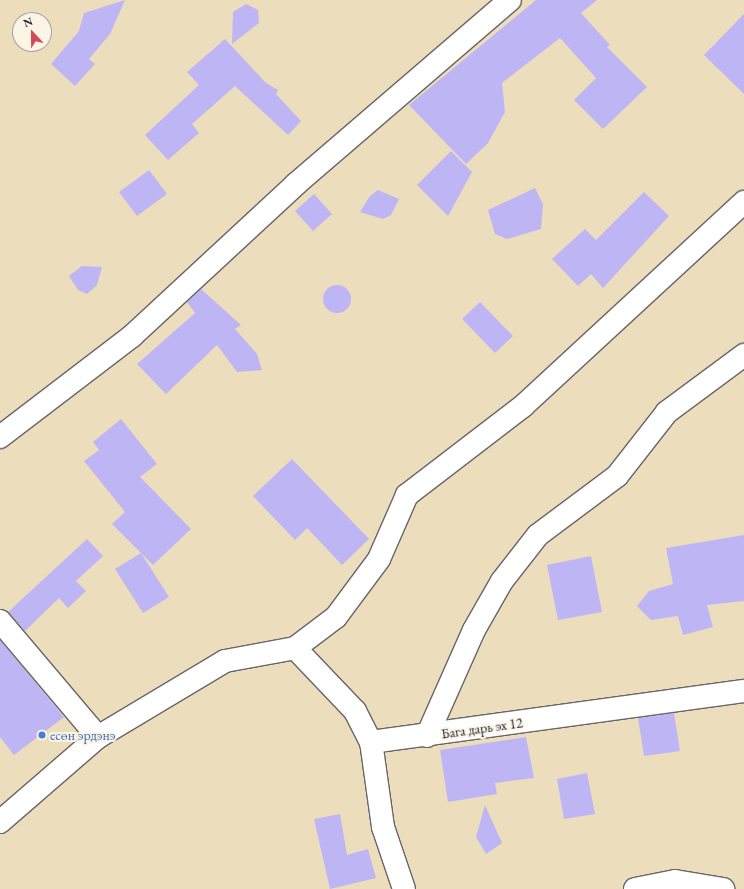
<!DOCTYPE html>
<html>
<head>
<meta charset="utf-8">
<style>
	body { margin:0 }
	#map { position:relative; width:744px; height:889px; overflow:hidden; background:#ecdebc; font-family:"EB Garamond",serif }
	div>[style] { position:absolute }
	.building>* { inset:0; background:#beb5f5 }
	.round { border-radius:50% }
	.roads { filter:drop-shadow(1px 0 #696468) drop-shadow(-1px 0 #696468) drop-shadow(0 1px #696468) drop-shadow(0 -1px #696468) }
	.street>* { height:22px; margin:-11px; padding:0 11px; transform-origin:11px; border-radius:11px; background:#fff }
	.dots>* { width:11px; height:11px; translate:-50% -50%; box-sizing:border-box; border:2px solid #fcf5e5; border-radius:50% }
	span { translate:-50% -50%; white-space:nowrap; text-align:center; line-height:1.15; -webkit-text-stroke:4px #fcf5e5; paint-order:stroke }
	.street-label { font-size:14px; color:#22223b }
	.shop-label { font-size:14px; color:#366cbe }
	.left { translate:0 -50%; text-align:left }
	.north { position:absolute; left:12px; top:12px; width:40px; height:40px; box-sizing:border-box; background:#fcf5e5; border:1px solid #a5a1a1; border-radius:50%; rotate:338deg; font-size:11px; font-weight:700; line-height:16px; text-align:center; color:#22223b }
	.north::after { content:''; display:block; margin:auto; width:14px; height:18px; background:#d1495b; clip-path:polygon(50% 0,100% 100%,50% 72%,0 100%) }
</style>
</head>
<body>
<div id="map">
	<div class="building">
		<i style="clip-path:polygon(125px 0,110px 34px,89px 59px,95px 64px,75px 86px,51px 64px,79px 31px,84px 13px)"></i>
		<i style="clip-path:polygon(536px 0,597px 0,581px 13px,610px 45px,607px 47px,647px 87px,603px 129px,574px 100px,596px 78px,560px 38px,502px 83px,505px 112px,488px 143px,466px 164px,409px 105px)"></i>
		<i style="clip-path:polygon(246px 4px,258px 10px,259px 23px,232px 44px,233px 12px)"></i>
		<i style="clip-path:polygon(744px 14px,744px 94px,704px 55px)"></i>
		<i style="clip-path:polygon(225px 39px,266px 83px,278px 90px,276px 94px,301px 121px,288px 135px,235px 86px,192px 124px,199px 133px,168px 160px,145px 135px,199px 85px,187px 72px)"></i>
		<i style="clip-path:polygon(451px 151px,472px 172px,448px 216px,417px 185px)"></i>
		<i style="clip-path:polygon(149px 170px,167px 194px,137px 216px,119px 192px)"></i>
		<i style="clip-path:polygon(535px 188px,543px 204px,541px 229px,507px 239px,495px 234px,488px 210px)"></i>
		<i style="clip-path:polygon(378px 190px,399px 199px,391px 215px,383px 219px,360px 212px,370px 196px)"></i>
		<i style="clip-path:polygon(644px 192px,669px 216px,603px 288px,591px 274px,578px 286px,552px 259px,585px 229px,596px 240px)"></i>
		<i style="clip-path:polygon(314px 194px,332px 214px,313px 231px,295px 211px)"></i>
		<i style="clip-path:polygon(82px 266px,102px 267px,97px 285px,87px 294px,78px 290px,69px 276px)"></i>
		<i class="round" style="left:323px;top:285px;width:28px;height:28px"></i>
		<i style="clip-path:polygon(201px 289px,241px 325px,235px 329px,257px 354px,262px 370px,237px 372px,217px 345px,166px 394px,137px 364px,195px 313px,187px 302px)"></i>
		<i style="clip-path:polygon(480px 302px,513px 336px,495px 353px,462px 319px)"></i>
		<i style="clip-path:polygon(121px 419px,157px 464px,140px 477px,191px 529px,153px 565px,112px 524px,125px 512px,84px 461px,99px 450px,93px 442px)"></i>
		<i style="clip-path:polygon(292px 459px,369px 539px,342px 565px,307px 528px,295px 540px,253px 496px)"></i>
		<i style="clip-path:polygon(744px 535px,744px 601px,707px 605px,713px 627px,683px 635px,678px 616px,651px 620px,637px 606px,649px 591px,673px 584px,666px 548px)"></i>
		<i style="clip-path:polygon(87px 539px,103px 556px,76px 581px,86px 591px,68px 608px,59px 598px,25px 631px,8px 612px)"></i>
		<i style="clip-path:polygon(141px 553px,169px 597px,143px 613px,115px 569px)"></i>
		<i style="clip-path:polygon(591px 556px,602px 612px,558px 620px,547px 565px)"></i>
		<i style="clip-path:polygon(0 640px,64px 717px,14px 755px,0 737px)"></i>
		<i style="clip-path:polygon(674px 713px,680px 751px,644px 756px,638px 718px)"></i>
		<i style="clip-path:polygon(526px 737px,534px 778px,495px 783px,497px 794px,448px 802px,440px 750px)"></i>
		<i style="clip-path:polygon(587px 773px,595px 814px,564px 819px,557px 779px)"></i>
		<i style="clip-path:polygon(485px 805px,502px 843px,486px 854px,476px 837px)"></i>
		<i style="clip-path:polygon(340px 814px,347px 855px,368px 849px,376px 878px,330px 889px,314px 819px)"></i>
	</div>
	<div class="roads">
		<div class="street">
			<i style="left:0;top:437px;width:166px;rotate:-37.4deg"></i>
			<i style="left:132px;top:336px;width:224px;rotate:-42.8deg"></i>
			<i style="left:296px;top:184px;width:282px;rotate:-40.7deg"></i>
			<i style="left:0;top:621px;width:152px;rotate:49.8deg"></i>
			<i style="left:98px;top:737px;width:130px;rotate:139.1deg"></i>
			<i style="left:295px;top:648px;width:87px;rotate:46.4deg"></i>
			<i style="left:355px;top:711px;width:35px;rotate:63deg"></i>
			<i style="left:427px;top:736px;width:116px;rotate:-66.1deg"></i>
			<i style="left:474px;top:630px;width:56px;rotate:-60.3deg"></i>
			<i style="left:502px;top:581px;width:58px;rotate:-52deg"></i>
			<i style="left:538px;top:535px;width:99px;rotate:-36.8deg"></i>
			<i style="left:617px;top:476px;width:81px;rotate:-52deg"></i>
			<i style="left:667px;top:412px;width:96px;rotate:-36.5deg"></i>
			<i style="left:98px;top:737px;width:148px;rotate:-30.9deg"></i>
			<i style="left:225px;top:661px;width:71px;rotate:-10.5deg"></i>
			<i style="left:295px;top:648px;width:51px;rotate:-37.1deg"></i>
			<i style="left:336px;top:617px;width:72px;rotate:-53.4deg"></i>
			<i style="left:379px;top:559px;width:70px;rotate:-66.4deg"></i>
			<i style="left:407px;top:495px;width:146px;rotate:-37.5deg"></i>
			<i style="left:523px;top:406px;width:301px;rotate:-42.7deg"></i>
			<i style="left:404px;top:889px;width:65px;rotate:-108.7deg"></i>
			<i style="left:383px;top:827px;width:86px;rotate:-98deg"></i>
			<i style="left:371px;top:742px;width:376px;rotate:-7.8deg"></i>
			<i style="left:635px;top:889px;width:41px;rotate:-11.3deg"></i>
			<i style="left:675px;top:881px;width:49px;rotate:9.5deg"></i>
		</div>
	</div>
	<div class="dots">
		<i style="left:42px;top:735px;background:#3f7fe0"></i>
	</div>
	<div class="street-label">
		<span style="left:482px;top:728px;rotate:-8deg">Бага дарь эх 12</span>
	</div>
	<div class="shop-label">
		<span class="left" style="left:50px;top:735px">есөн эрдэнэ</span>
	</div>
	<div class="north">N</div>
</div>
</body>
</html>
